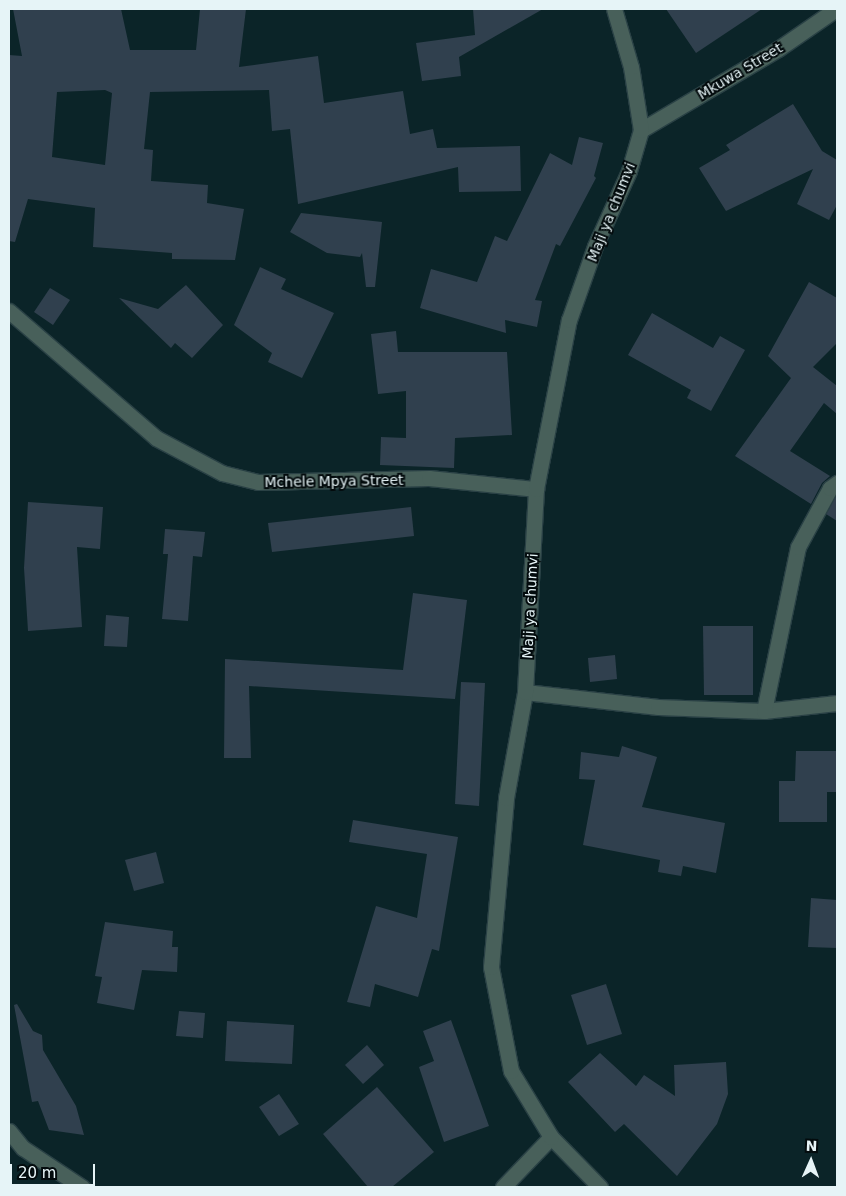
<!DOCTYPE html>
<html>
<head>
<meta charset="utf-8">
<style>
	body { margin:0 }
	#map { position:relative; width:846px; height:1196px; overflow:hidden; background:#0b2428; font-family:"DejaVu Sans",sans-serif }
	div>[style] { position:absolute }
	.building>* { inset:0; background:#30404e }
	.roads { filter:drop-shadow(1px 0 #2a4145) drop-shadow(-1px 0 #2a4145) drop-shadow(0 1px #2a4145) drop-shadow(0 -1px #2a4145) }
	.street>* { height:15px; margin:-7.5px; padding:0 7.5px; transform-origin:7.5px; border-radius:7.5px; background:#48605a }
	span { translate:-50% -50%; white-space:nowrap; text-align:center; line-height:1.15; -webkit-text-stroke:4px #030b0d; paint-order:stroke }
	.street-label { font-size:14px; color:#e6f4f7 }
	.frame { position:absolute; inset:0; border:10px solid #e6f4f7; pointer-events:none }
	.north { position:absolute; left:786px; top:1136px; width:50px; height:50px; -webkit-text-stroke:4px #030b0d; paint-order:stroke; rotate:2deg; font-size:14px; font-weight:700; line-height:20px; text-align:center; color:#e6f4f7 }
	.north::after { content:''; display:block; margin:auto; width:18px; height:22px; background:#e6f4f7; clip-path:polygon(50% 0,100% 100%,50% 72%,0 100%) }
	.scale { position:absolute; left:10px; top:1164px; width:85px; height:22px; box-sizing:border-box; border:2px solid #e6f4f7; border-top:0; padding-left:6px; font-size:15px; line-height:18px; white-space:nowrap; color:#e6f4f7; -webkit-text-stroke:4px #030b0d; paint-order:stroke }
</style>
</head>
<body>
<div id="map">
	<div class="building">
		<i style="clip-path:polygon(evenodd,13px 9px,121px 9px,130px 50px,196px 50px,200px 9px,246px 9px,239px 67px,318px 56px,324px 103px,403px 91px,410px 134px,433px 129px,437px 148px,520px 146px,521px 191px,459px 192px,458px 167px,298px 204px,290px 129px,272px 131px,269px 90px,150px 92px,144px 149px,153px 150px,151px 181px,208px 185px,207px 203px,244px 209px,235px 260px,172px 259px,172px 253px,93px 247px,95px 208px,28px 199px,15px 242px,9px 241px,9px 55px,22px 56px,13px 9px,105px 90px,112px 93px,105px 165px,52px 157px,57px 92px,105px 90px)"></i>
		<i style="clip-path:polygon(473px 9px,543px 9px,459px 57px,461px 76px,422px 81px,416px 43px,475px 35px)"></i>
		<i style="clip-path:polygon(666px 9px,762px 9px,696px 53px)"></i>
		<i style="clip-path:polygon(793px 104px,822px 151px,837px 160px,837px 205px,829px 220px,797px 204px,813px 169px,726px 211px,699px 168px,730px 150px,726px 145px)"></i>
		<i style="clip-path:polygon(579px 137px,603px 143px,594px 176px,596px 178px,560px 246px,556px 244px,535px 300px,542px 301px,537px 327px,505px 320px,506px 333px,420px 308px,431px 269px,477px 282px,495px 236px,507px 241px,550px 153px,572px 165px)"></i>
		<i style="clip-path:polygon(301px 213px,382px 222px,375px 287px,366px 287px,362px 253px,360px 257px,327px 253px,290px 232px)"></i>
		<i style="clip-path:polygon(260px 267px,286px 279px,281px 289px,334px 313px,302px 378px,268px 362px,272px 353px,234px 325px)"></i>
		<i style="clip-path:polygon(809px 282px,837px 298px,837px 343px,813px 367px,837px 386px,837px 414px,824px 403px,790px 451px,830px 476px,822px 483px,811px 504px,735px 456px,791px 378px,768px 356px)"></i>
		<i style="clip-path:polygon(186px 285px,223px 325px,192px 358px,175px 343px,171px 348px,119px 298px,158px 309px)"></i>
		<i style="clip-path:polygon(50px 288px,70px 300px,53px 325px,34px 312px)"></i>
		<i style="clip-path:polygon(652px 313px,713px 348px,720px 336px,745px 350px,711px 411px,687px 398px,691px 390px,628px 355px)"></i>
		<i style="clip-path:polygon(396px 331px,398px 352px,507px 352px,512px 435px,455px 438px,454px 468px,380px 465px,381px 437px,406px 438px,406px 391px,378px 394px,371px 334px)"></i>
		<i style="clip-path:polygon(837px 494px,837px 521px,826px 514px)"></i>
		<i style="clip-path:polygon(28px 502px,103px 507px,100px 549px,77px 547px,82px 627px,28px 631px,24px 568px)"></i>
		<i style="clip-path:polygon(411px 507px,414px 536px,272px 552px,268px 523px)"></i>
		<i style="clip-path:polygon(165px 529px,205px 532px,202px 557px,193px 556px,188px 621px,162px 619px,168px 554px,163px 554px)"></i>
		<i style="clip-path:polygon(413px 593px,467px 600px,455px 699px,249px 686px,251px 758px,224px 758px,225px 659px,403px 670px)"></i>
		<i style="clip-path:polygon(106px 615px,129px 617px,127px 647px,104px 646px)"></i>
		<i style="clip-path:polygon(703px 626px,753px 626px,753px 695px,704px 695px)"></i>
		<i style="clip-path:polygon(615px 655px,617px 679px,590px 682px,588px 658px)"></i>
		<i style="clip-path:polygon(461px 682px,485px 683px,479px 806px,455px 804px)"></i>
		<i style="clip-path:polygon(622px 746px,657px 757px,642px 807px,725px 823px,716px 873px,683px 866px,681px 876px,658px 872px,660px 860px,583px 845px,595px 780px,579px 779px,581px 752px,619px 757px)"></i>
		<i style="clip-path:polygon(796px 751px,837px 751px,837px 792px,827px 792px,827px 822px,779px 822px,779px 781px,795px 781px)"></i>
		<i style="clip-path:polygon(353px 820px,458px 837px,439px 951px,432px 949px,418px 997px,375px 984px,370px 1007px,347px 1002px,376px 906px,417px 918px,427px 854px,349px 842px)"></i>
		<i style="clip-path:polygon(156px 852px,164px 883px,134px 891px,125px 860px)"></i>
		<i style="clip-path:polygon(811px 898px,837px 900px,837px 948px,808px 947px)"></i>
		<i style="clip-path:polygon(105px 922px,173px 931px,172px 947px,178px 947px,177px 972px,142px 970px,134px 1010px,97px 1003px,102px 977px,95px 976px)"></i>
		<i style="clip-path:polygon(606px 984px,622px 1034px,587px 1045px,571px 995px)"></i>
		<i style="clip-path:polygon(17px 1004px,33px 1031px,42px 1035px,43px 1050px,76px 1106px,84px 1135px,49px 1130px,38px 1101px,32px 1102px,14px 1005px)"></i>
		<i style="clip-path:polygon(179px 1011px,205px 1013px,203px 1038px,176px 1036px)"></i>
		<i style="clip-path:polygon(451px 1020px,489px 1126px,444px 1142px,419px 1067px,434px 1061px,423px 1031px)"></i>
		<i style="clip-path:polygon(227px 1021px,294px 1025px,292px 1064px,225px 1061px)"></i>
		<i style="clip-path:polygon(367px 1045px,384px 1065px,363px 1084px,345px 1065px)"></i>
		<i style="clip-path:polygon(600px 1053px,636px 1086px,644px 1075px,675px 1096px,674px 1065px,726px 1062px,728px 1094px,717px 1124px,677px 1176px,624px 1124px,615px 1132px,568px 1082px)"></i>
		<i style="clip-path:polygon(377px 1087px,434px 1152px,392px 1187px,368px 1187px,323px 1134px)"></i>
		<i style="clip-path:polygon(279px 1094px,299px 1124px,279px 1136px,259px 1107px)"></i>
	</div>
	<div class="roads">
		<div class="street">
			<i style="left:641px;top:130px;width:159px;rotate:-30.6deg"></i>
			<i style="left:778px;top:49px;width:70px;rotate:-34.6deg"></i>
			<i style="left:9px;top:311px;width:194px;rotate:40.8deg"></i>
			<i style="left:156px;top:438px;width:75px;rotate:27.9deg"></i>
			<i style="left:222px;top:473px;width:37px;rotate:14deg"></i>
			<i style="left:258px;top:482px;width:171px;rotate:-1.3deg"></i>
			<i style="left:429px;top:478px;width:108px;rotate:5.9deg"></i>
			<i style="left:525px;top:692px;width:134px;rotate:6.4deg"></i>
			<i style="left:658px;top:707px;width:106px;rotate:2.2deg"></i>
			<i style="left:764px;top:711px;width:73px;rotate:-6.3deg"></i>
			<i style="left:764px;top:711px;width:167px;rotate:-78.3deg"></i>
			<i style="left:798px;top:547px;width:67px;rotate:-61.5deg"></i>
			<i style="left:830px;top:488px;width:9px;rotate:-36deg"></i>
			<i style="left:9px;top:1131px;width:22px;rotate:51deg"></i>
			<i style="left:23px;top:1148px;width:71px;rotate:33.5deg"></i>
			<i style="left:503px;top:1187px;width:69px;rotate:-46.2deg"></i>
			<i style="left:600px;top:1187px;width:70px;rotate:-134.4deg"></i>
			<i style="left:551px;top:1137px;width:77px;rotate:-121.2deg"></i>
			<i style="left:511px;top:1071px;width:106px;rotate:-100.9deg"></i>
			<i style="left:491px;top:967px;width:170px;rotate:-84.9deg"></i>
			<i style="left:506px;top:798px;width:108px;rotate:-79.8deg"></i>
			<i style="left:525px;top:692px;width:203px;rotate:-86.9deg"></i>
			<i style="left:536px;top:489px;width:172px;rotate:-79deg"></i>
			<i style="left:569px;top:320px;width:78px;rotate:-70.6deg"></i>
			<i style="left:595px;top:246px;width:82px;rotate:-65.6deg"></i>
			<i style="left:629px;top:171px;width:43px;rotate:-73.7deg"></i>
			<i style="left:641px;top:130px;width:64px;rotate:-99deg"></i>
			<i style="left:631px;top:67px;width:60px;rotate:-106.3deg"></i>
		</div>
	</div>
	<div class="street-label">
		<span style="left:740px;top:71px;rotate:-31deg">Mkuwa Street</span>
		<span style="left:611px;top:212px;rotate:-68deg">Maji ya chumvi</span>
		<span style="left:334px;top:481px;rotate:-1deg">Mchele Mpya Street</span>
		<span style="left:530px;top:606px;rotate:-87deg">Maji ya chumvi</span>
	</div>
	<div class="frame"></div>
	<div class="north">N</div>
	<div class="scale">20 m</div>
</div>
</body>
</html>
